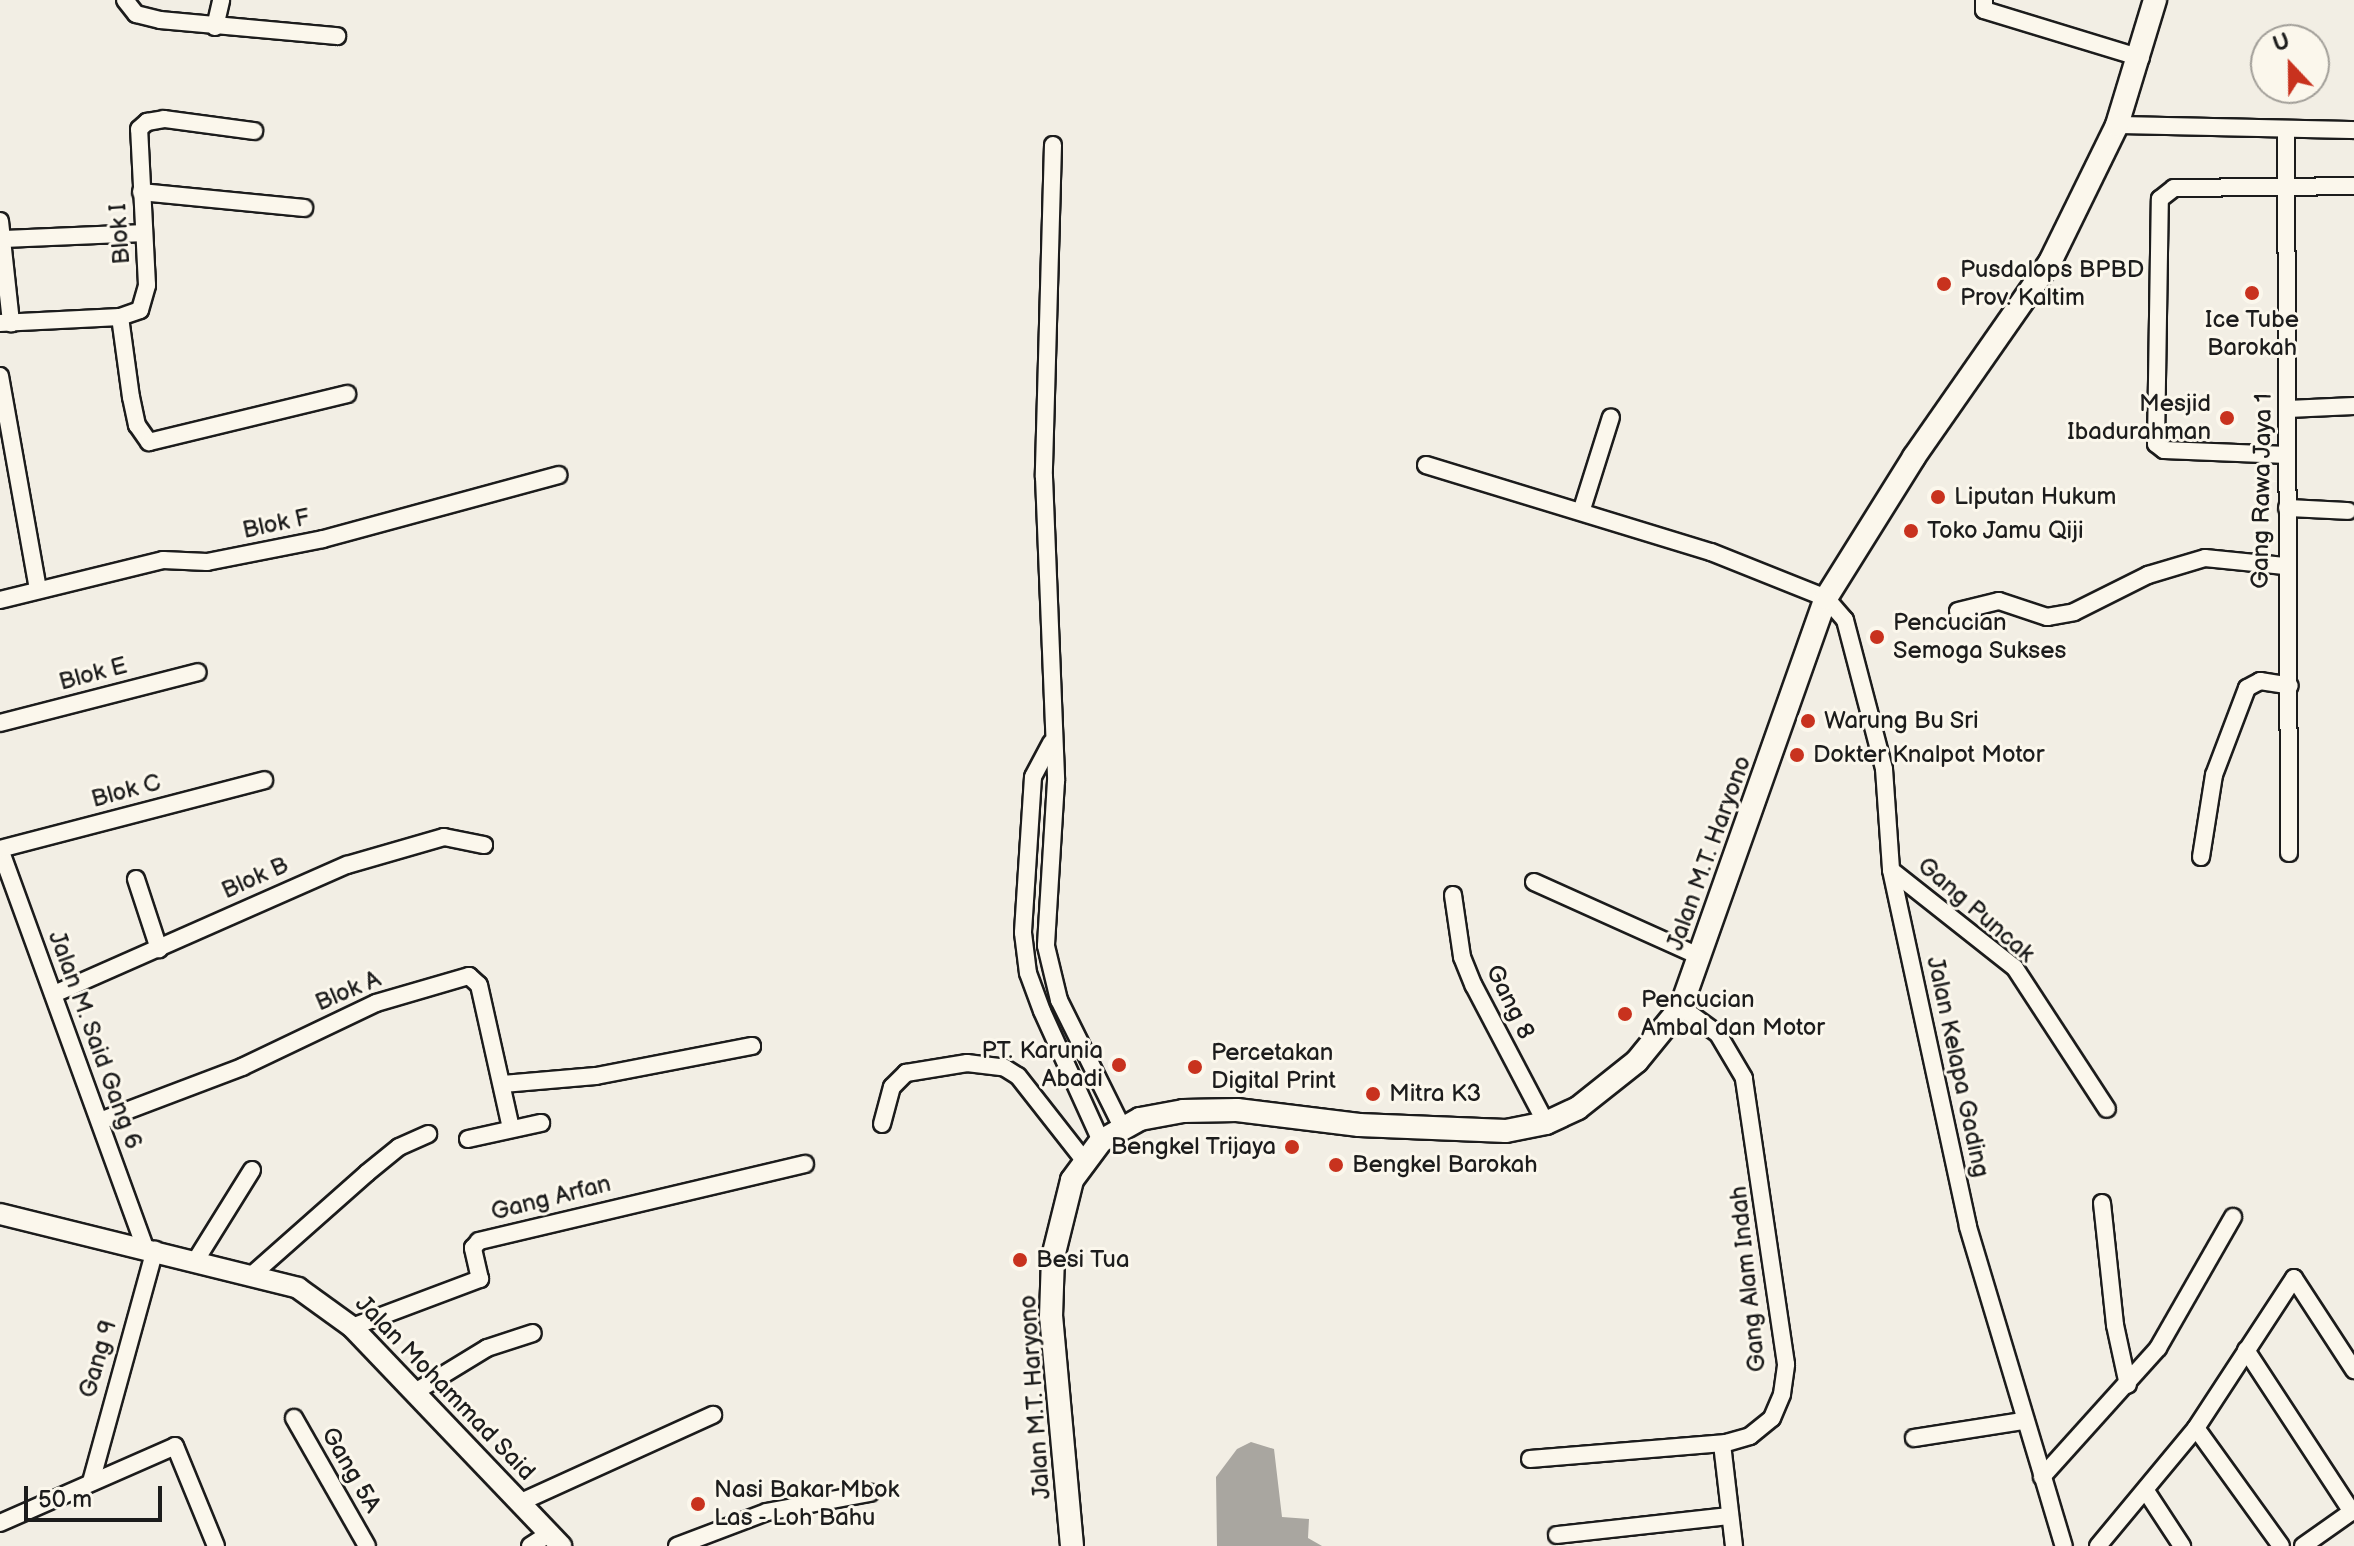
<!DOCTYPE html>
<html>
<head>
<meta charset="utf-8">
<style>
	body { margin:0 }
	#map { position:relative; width:2354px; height:1546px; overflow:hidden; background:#f2eee4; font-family:"Balsamiq Sans",sans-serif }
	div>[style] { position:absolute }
	.water>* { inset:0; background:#a9a6a0 }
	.roads { filter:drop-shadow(2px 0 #1c1c1c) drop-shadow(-2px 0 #1c1c1c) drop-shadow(0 2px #1c1c1c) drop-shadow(0 -2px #1c1c1c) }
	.minor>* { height:16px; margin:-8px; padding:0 8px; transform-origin:8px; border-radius:8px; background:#fbf7ec }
	.tertiary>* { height:20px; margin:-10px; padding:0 10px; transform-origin:10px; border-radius:10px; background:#fbf7ec }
	.secondary>* { height:22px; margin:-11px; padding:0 11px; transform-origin:11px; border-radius:11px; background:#fbf7ec }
	.dots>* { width:22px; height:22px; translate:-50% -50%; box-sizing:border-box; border:4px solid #fbf7ec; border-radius:50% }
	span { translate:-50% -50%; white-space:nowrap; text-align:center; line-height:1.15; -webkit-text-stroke:6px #fbf7ec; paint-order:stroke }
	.street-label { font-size:24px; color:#1c1c1c }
	.poi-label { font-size:24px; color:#1c1c1c }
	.left { translate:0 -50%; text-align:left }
	.right { translate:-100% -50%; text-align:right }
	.north { position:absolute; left:2250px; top:24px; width:80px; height:80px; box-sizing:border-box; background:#fbf7ec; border:2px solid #a29f99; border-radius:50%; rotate:338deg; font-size:22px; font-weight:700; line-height:32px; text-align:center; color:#1c1c1c }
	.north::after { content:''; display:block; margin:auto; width:28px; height:36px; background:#c8321e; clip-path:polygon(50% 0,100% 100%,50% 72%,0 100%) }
	.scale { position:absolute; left:24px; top:1486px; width:138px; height:36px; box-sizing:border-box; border:4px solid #1c1c1c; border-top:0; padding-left:10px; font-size:24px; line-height:28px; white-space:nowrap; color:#1c1c1c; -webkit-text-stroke:6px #fbf7ec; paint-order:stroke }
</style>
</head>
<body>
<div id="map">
	<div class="water">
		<i style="clip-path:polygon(1251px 1442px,1274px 1449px,1282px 1517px,1309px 1519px,1308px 1538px,1322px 1546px,1217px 1546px,1216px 1477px,1237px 1449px)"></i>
	</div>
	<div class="roads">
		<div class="minor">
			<i style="left:125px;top:0;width:18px;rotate:52deg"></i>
			<i style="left:136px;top:14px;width:25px;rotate:14deg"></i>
			<i style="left:160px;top:20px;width:178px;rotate:5.2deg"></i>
			<i style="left:1984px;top:0;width:10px;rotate:90deg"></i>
			<i style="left:1984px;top:10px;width:164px;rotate:17deg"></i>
			<i style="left:215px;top:27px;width:28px;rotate:-77deg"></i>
			<i style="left:2117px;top:125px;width:237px;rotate:1.2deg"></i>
			<i style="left:2286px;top:129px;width:724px;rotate:89.76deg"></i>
			<i style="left:1053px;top:145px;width:332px;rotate:91.6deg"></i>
			<i style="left:1044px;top:477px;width:304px;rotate:87.7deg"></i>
			<i style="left:1056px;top:781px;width:165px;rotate:93.5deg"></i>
			<i style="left:1046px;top:946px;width:56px;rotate:76.5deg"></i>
			<i style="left:1059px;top:1000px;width:144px;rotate:63.6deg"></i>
			<i style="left:141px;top:192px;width:164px;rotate:5.6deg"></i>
			<i style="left:0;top:221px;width:103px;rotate:83.8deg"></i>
			<i style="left:2px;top:239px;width:141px;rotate:-2.4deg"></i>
			<i style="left:120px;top:317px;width:81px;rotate:82.2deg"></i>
			<i style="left:131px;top:397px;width:29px;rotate:78deg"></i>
			<i style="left:137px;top:425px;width:21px;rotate:55deg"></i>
			<i style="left:149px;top:442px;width:204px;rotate:-13.6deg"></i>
			<i style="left:0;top:323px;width:120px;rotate:-2.9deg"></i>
			<i style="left:120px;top:317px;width:21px;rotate:-19deg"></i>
			<i style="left:140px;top:310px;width:26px;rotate:-74deg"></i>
			<i style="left:147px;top:285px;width:156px;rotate:-92.9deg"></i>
			<i style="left:139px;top:129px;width:11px;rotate:-41deg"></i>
			<i style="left:147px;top:122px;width:17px;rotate:-10deg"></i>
			<i style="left:164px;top:119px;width:91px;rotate:7.6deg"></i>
			<i style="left:0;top:376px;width:217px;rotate:79.9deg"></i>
			<i style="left:2288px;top:409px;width:66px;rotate:-2.6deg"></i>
			<i style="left:2287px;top:455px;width:123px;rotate:-177.7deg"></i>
			<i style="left:2164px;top:450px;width:10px;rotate:-143deg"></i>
			<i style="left:2156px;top:444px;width:245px;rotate:-89.1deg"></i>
			<i style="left:2160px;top:199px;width:18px;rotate:-38deg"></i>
			<i style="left:2174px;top:188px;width:180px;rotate:-0.6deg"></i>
			<i style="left:1426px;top:465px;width:298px;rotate:17deg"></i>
			<i style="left:1711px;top:552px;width:124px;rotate:21.8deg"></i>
			<i style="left:1826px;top:598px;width:29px;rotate:49deg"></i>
			<i style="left:1845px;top:620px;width:154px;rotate:75.3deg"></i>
			<i style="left:1884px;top:769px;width:101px;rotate:86deg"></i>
			<i style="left:1891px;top:870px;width:365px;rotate:77.8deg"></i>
			<i style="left:1968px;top:1227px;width:333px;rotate:73.3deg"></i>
			<i style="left:2287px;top:508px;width:61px;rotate:2.8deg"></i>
			<i style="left:1582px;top:509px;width:96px;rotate:-72.5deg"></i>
			<i style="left:0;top:600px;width:168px;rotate:-13.8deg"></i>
			<i style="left:163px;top:560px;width:44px;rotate:2.6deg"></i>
			<i style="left:207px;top:562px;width:118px;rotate:-11.2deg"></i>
			<i style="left:323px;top:539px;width:244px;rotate:-15.2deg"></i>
			<i style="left:1958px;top:611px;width:42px;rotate:-13.7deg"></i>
			<i style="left:1999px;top:601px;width:51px;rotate:18.4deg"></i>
			<i style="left:2047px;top:617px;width:27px;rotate:-10deg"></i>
			<i style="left:2074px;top:612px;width:83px;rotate:-26.6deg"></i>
			<i style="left:2148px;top:575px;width:59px;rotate:-16.6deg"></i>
			<i style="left:2205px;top:558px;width:80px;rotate:5.7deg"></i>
			<i style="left:0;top:723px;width:204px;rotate:-14.4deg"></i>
			<i style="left:1051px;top:743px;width:38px;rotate:118deg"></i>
			<i style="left:1033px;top:777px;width:156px;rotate:93.7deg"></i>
			<i style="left:1023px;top:933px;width:40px;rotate:82.9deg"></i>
			<i style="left:1028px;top:973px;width:40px;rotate:69.8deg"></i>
			<i style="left:1042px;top:1011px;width:143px;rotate:65.6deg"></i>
			<i style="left:0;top:849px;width:424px;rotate:70deg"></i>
			<i style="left:0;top:849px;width:273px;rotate:-14.6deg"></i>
			<i style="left:2201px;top:857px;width:83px;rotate:-81deg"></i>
			<i style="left:2214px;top:775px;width:93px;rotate:-69.2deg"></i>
			<i style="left:2247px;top:688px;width:15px;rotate:-28deg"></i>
			<i style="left:2260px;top:681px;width:30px;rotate:9deg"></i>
			<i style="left:1891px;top:870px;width:158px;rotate:38.3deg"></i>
			<i style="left:2015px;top:968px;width:168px;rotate:56.9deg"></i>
			<i style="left:136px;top:879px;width:74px;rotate:71.8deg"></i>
			<i style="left:1534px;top:882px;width:183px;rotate:24.2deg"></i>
			<i style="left:1453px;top:895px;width:63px;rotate:81.7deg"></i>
			<i style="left:1462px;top:957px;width:31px;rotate:68deg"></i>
			<i style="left:1474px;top:986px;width:155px;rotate:62.3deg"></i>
			<i style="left:54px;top:994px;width:320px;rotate:-23.8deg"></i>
			<i style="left:347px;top:865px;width:101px;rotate:-16.1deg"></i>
			<i style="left:444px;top:837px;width:41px;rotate:11.3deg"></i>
			<i style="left:503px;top:1084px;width:93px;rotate:-4.9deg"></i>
			<i style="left:596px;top:1076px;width:159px;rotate:-10.9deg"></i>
			<i style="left:100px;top:1121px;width:152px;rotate:-20.8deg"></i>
			<i style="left:242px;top:1067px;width:148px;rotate:-25.5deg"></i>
			<i style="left:376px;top:1003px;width:97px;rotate:-16.2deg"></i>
			<i style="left:469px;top:976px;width:13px;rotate:42deg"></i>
			<i style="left:479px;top:985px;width:147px;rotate:77.4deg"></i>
			<i style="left:882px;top:1124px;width:38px;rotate:-75deg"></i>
			<i style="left:892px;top:1087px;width:20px;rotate:-45deg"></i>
			<i style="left:906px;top:1073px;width:62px;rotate:-9.3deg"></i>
			<i style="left:967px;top:1063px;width:38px;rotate:7deg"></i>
			<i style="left:1005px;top:1068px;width:15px;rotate:32deg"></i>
			<i style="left:1018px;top:1076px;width:112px;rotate:51.9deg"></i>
			<i style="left:468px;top:1139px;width:75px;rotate:-12.4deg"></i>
			<i style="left:2102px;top:1203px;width:123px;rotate:83.9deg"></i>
			<i style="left:2115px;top:1325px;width:61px;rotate:77.8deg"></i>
			<i style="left:196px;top:1260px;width:106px;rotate:-58.1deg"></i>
			<i style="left:253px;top:1274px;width:152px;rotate:-41.5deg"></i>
			<i style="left:367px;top:1173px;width:41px;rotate:-39.1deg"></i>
			<i style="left:399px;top:1147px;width:32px;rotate:-24deg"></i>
			<i style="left:352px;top:1327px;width:137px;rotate:-20.6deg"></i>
			<i style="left:480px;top:1279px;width:32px;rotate:-103deg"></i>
			<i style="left:473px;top:1248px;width:9px;rotate:-49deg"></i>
			<i style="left:479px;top:1241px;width:335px;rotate:-13.3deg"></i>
			<i style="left:2246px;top:1350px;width:194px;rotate:56.8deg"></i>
			<i style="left:415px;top:1392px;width:84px;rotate:-31.4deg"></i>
			<i style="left:487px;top:1348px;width:48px;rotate:-18.1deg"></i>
			<i style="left:294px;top:1418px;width:147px;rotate:60.3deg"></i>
			<i style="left:2196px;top:1428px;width:145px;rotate:54.2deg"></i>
			<i style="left:1914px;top:1438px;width:110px;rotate:-8.9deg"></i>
			<i style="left:1722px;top:1444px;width:103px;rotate:83.3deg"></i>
			<i style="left:1530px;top:1459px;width:197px;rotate:-4.7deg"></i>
			<i style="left:1726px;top:1443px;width:25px;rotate:-16deg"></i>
			<i style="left:1750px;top:1436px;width:28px;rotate:-39deg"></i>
			<i style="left:1772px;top:1418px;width:26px;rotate:-67deg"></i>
			<i style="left:1782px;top:1394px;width:30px;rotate:-82deg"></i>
			<i style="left:1786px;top:1364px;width:289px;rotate:-98.4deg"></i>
			<i style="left:1744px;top:1078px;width:51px;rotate:-120.6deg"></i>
			<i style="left:1718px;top:1034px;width:46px;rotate:-143.9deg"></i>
			<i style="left:2042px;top:1477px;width:173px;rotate:-48deg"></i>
			<i style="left:2158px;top:1348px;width:151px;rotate:-60.2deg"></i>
			<i style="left:91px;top:1482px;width:241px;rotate:-74.6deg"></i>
			<i style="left:2146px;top:1491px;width:66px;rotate:56.8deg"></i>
			<i style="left:521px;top:1502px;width:211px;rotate:-24.4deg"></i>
			<i style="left:0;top:1523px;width:191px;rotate:-23.7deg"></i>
			<i style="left:175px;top:1446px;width:108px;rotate:67.7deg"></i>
			<i style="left:1557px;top:1535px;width:174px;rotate:-6.3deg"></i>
			<i style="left:530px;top:1546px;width:24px;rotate:-33deg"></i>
			<i style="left:677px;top:1546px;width:96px;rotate:-20.7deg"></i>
			<i style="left:767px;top:1512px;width:105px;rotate:-10.5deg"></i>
			<i style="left:2098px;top:1546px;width:153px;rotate:-50.3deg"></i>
			<i style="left:2196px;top:1428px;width:179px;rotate:-56.8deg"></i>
			<i style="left:2294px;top:1278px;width:110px;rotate:56.9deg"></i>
			<i style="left:2303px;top:1546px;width:62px;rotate:-35.2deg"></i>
		</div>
		<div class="tertiary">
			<i style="left:0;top:1214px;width:307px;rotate:13.9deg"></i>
			<i style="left:298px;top:1288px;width:67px;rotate:35.8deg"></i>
			<i style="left:352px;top:1327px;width:303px;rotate:46.3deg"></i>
		</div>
		<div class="secondary">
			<i style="left:1072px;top:1546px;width:230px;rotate:-95.2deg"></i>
			<i style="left:1051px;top:1317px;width:60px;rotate:-88.1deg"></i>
			<i style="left:1053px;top:1257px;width:79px;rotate:-76.1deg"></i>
			<i style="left:1072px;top:1180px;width:49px;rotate:-53.4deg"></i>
			<i style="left:1101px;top:1141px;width:45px;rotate:-29.4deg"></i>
			<i style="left:1140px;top:1119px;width:44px;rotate:-10.5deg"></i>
			<i style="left:1183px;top:1111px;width:54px;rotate:-1.1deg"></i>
			<i style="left:1237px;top:1110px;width:123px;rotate:7deg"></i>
			<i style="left:1359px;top:1125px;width:147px;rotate:2.3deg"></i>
			<i style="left:1506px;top:1131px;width:41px;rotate:-11.3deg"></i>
			<i style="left:1546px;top:1123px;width:35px;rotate:-25deg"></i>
			<i style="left:1578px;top:1108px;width:75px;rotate:-38.5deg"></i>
			<i style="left:1637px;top:1061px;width:70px;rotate:-50.8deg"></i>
			<i style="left:1681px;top:1007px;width:434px;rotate:-70.5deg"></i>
			<i style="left:1826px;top:598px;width:166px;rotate:-58deg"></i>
			<i style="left:1914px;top:457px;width:238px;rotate:-55.1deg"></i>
			<i style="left:2050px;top:262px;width:153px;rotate:-63.9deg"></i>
			<i style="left:2117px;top:125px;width:131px;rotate:-73.1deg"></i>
		</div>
	</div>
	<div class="dots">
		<i style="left:1944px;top:284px;background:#c8321e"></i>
		<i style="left:2252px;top:293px;background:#c8321e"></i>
		<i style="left:2227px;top:418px;background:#c8321e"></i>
		<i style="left:1938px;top:497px;background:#c8321e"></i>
		<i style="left:1911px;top:531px;background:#c8321e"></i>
		<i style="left:1877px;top:637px;background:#c8321e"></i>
		<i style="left:1808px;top:721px;background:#c8321e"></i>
		<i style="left:1797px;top:755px;background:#c8321e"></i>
		<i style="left:1625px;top:1014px;background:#c8321e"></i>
		<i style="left:1119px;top:1065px;background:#c8321e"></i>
		<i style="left:1195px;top:1067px;background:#c8321e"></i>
		<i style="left:1373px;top:1094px;background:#c8321e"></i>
		<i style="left:1292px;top:1147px;background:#c8321e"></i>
		<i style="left:1336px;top:1165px;background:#c8321e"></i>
		<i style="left:1020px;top:1260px;background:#c8321e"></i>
		<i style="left:698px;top:1504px;background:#c8321e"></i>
	</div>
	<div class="street-label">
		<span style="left:120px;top:234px;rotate:-94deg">Blok I</span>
		<span style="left:2262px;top:491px;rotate:-89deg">Gang Rawa Jaya 1</span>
		<span style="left:276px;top:524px;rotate:-12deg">Blok F</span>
		<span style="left:93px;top:674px;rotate:-15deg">Blok E</span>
		<span style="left:126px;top:791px;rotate:-15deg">Blok C</span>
		<span style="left:1709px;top:853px;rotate:-70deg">Jalan M.T. Haryono</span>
		<span style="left:255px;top:878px;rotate:-24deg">Blok B</span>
		<span style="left:1976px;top:910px;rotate:41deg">Gang Puncak</span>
		<span style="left:348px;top:991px;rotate:-23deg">Blok A</span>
		<span style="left:1510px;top:1002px;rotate:64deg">Gang 8</span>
		<span style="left:95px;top:1040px;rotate:70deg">Jalan M. Said Gang 6</span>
		<span style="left:1958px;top:1067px;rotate:78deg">Jalan Kelapa Gading</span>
		<span style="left:551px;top:1198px;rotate:-14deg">Gang Arfan</span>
		<span style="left:1748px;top:1279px;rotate:-96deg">Gang Alam Indah</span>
		<span style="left:98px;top:1359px;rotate:-74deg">Gang 9</span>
		<span style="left:445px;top:1388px;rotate:46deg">Jalan Mohammad Said</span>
		<span style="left:1035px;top:1397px;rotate:-94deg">Jalan M.T. Haryono</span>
		<span style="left:351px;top:1470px;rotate:60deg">Gang 5A</span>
	</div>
	<div class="poi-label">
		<span class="left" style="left:1960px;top:284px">Pusdalops BPBD<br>Prov. Kaltim</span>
		<span style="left:2252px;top:334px">Ice Tube<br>Barokah</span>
		<span class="right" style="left:2211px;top:418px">Mesjid<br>Ibadurahman</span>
		<span class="left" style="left:1954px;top:497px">Liputan Hukum</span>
		<span class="left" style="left:1927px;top:531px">Toko Jamu Qiji</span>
		<span class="left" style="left:1893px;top:637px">Pencucian<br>Semoga Sukses</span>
		<span class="left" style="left:1824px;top:721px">Warung Bu Sri</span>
		<span class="left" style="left:1813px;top:755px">Dokter Knalpot Motor</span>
		<span class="left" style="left:1641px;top:1014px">Pencucian<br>Ambal dan Motor</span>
		<span class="right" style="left:1103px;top:1065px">PT. Karunia<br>Abadi</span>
		<span class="left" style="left:1211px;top:1067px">Percetakan<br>Digital Print</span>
		<span class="left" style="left:1389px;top:1094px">Mitra K3</span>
		<span class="right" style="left:1276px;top:1147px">Bengkel Trijaya</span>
		<span class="left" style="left:1352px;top:1165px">Bengkel Barokah</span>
		<span class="left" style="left:1036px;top:1260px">Besi Tua</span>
		<span class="left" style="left:714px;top:1504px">Nasi Bakar Mbok<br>Las - Loh Bahu</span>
	</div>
	<div class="north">U</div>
	<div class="scale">50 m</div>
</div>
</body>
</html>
